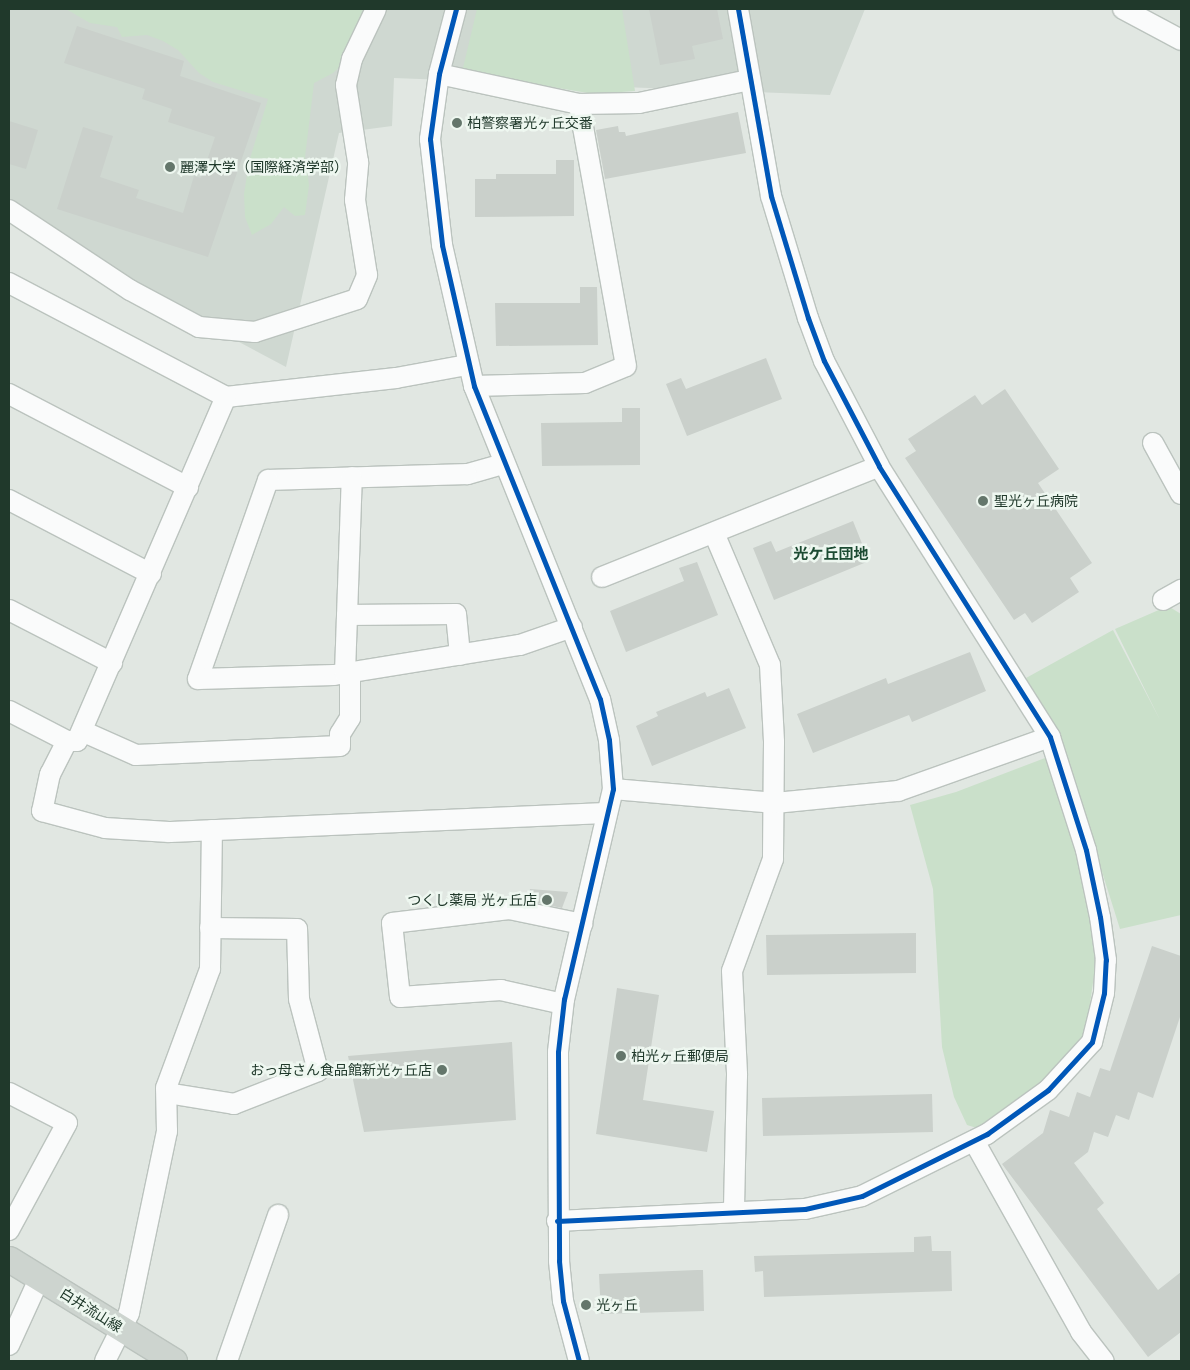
<!DOCTYPE html>
<html>
<head>
<meta charset="utf-8">
<style>
	body { margin:0 }
	#map { position:relative; width:1190px; height:1370px; overflow:hidden; background:#e1e7e2; font-family:"Open Sans","Noto Sans JP",sans-serif }
	div>[style] { position:absolute }
	.built>* { inset:0; background:#cfd8d1 }
	.green>* { inset:0; background:#cae0ca }
	.building>* { inset:0; background:#cad0cb }
	.roads { filter:drop-shadow(1px 0 #bbc3be) drop-shadow(-1px 0 #bbc3be) drop-shadow(0 1px #bbc3be) drop-shadow(0 -1px #bbc3be) }
	.minor>* { height:20px; margin:-10px; padding:0 10px; transform-origin:10px; border-radius:10px; background:#fafbfb }
	.major>* { height:25px; margin:-12.5px; padding:0 12.5px; transform-origin:12.5px; border-radius:12.5px; background:#cdd4cf }
	.cycleway>* { height:5px; margin:-2.5px; padding:0 2.5px; transform-origin:2.5px; border-radius:2.5px; background:#0057b8 }
	.dots>* { width:14px; height:14px; translate:-50% -50%; box-sizing:border-box; border:2px solid #eef7f0; border-radius:50% }
	span { translate:-50% -50%; white-space:nowrap; text-align:center; line-height:1.15; -webkit-text-stroke:5px #eef7f0; paint-order:stroke }
	.poi-label { font-size:14px; color:#20392b }
	.left { translate:0 -50%; text-align:left }
	.right { translate:-100% -50%; text-align:right }
	.street-label { font-size:14px; color:#20392b }
	.neighbourhood-label { font-size:15px; color:#1c4b32; font-weight:700 }
	.frame { position:absolute; inset:0; border:10px solid #20392b; pointer-events:none }
</style>
</head>
<body>
<div id="map">
	<div class="built">
		<i style="clip-path:polygon(9px 9px,865px 9px,830px 95px,394px 78px,392px 126px,339px 133px,286px 367px,128px 283px,9px 202px)"></i>
	</div>
	<div class="green">
		<i style="clip-path:polygon(66px 9px,363px 9px,345px 62px,333px 73px,314px 83px,305px 157px,309px 185px,305px 215px,295px 216px,284px 207px,271px 224px,252px 235px,245px 217px,244px 194px,249px 162px,268px 99px,213px 82px,199px 73px,178px 50px,163px 41px,147px 35px,122px 37px,117px 27px,90px 23px)"></i>
		<i style="clip-path:polygon(477px 9px,622px 9px,635px 91px,594px 94px,462px 72px)"></i>
		<i style="clip-path:polygon(1168px 606px,1181px 614px,1181px 915px,1120px 929px,1087px 824px,1026px 678px,1113px 630px,1160px 720px,1115px 629px)"></i>
		<i style="clip-path:polygon(1045px 758px,1070px 827px,1094px 929px,1096px 961px,1088px 1018px,1082px 1038px,1042px 1083px,980px 1129px,967px 1125px,954px 1097px,942px 1047px,933px 889px,910px 805px,956px 792px)"></i>
	</div>
	<div class="building">
		<i style="clip-path:polygon(649px 9px,717px 9px,723px 39px,692px 46px,695px 59px,660px 65px)"></i>
		<i style="clip-path:polygon(77px 26px,184px 61px,180px 76px,261px 103px,208px 257px,57px 209px,83px 127px,113px 136px,100px 177px,139px 190px,136px 198px,183px 213px,194px 176px,201px 178px,215px 137px,168px 122px,172px 109px,142px 99px,145px 89px,64px 63px)"></i>
		<i style="clip-path:polygon(738px 112px,746px 153px,605px 179px,596px 130px,618px 126px,619px 132px,625px 132px,626px 136px)"></i>
		<i style="clip-path:polygon(9px 121px,38px 130px,26px 169px,9px 164px)"></i>
		<i style="clip-path:polygon(556px 160px,574px 160px,574px 216px,475px 217px,475px 179px,496px 179px,496px 174px,556px 174px)"></i>
		<i style="clip-path:polygon(580px 287px,597px 287px,598px 345px,496px 346px,495px 303px,580px 303px)"></i>
		<i style="clip-path:polygon(766px 358px,782px 399px,687px 436px,666px 384px,681px 378px,686px 389px)"></i>
		<i style="clip-path:polygon(1005px 389px,1059px 469px,1038px 483px,1092px 563px,1070px 578px,1079px 592px,1032px 623px,1025px 613px,1014px 620px,905px 458px,916px 451px,908px 439px,975px 395px,982px 405px)"></i>
		<i style="clip-path:polygon(622px 408px,640px 408px,640px 465px,542px 466px,541px 423px,622px 422px)"></i>
		<i style="clip-path:polygon(853px 521px,869px 561px,774px 600px,753px 548px,771px 541px,776px 552px)"></i>
		<i style="clip-path:polygon(697px 562px,718px 615px,626px 652px,610px 611px,684px 581px,679px 568px)"></i>
		<i style="clip-path:polygon(970px 652px,986px 691px,912px 722px,909px 715px,813px 753px,797px 714px,886px 678px,888px 684px)"></i>
		<i style="clip-path:polygon(729px 688px,746px 728px,652px 766px,636px 726px,658px 716px,656px 712px,705px 692px,707px 697px)"></i>
		<i style="clip-path:polygon(530px 889px,568px 892px,562px 908px,528px 901px)"></i>
		<i style="clip-path:polygon(916px 933px,916px 973px,767px 975px,766px 935px)"></i>
		<i style="clip-path:polygon(1152px 946px,1181px 956px,1181px 1014px,1153px 1098px,1138px 1092px,1129px 1120px,1116px 1115px,1108px 1137px,1094px 1132px,1088px 1152px,1074px 1163px,1104px 1203px,1097px 1209px,1158px 1290px,1181px 1272px,1181px 1332px,1148px 1357px,1002px 1164px,1043px 1133px,1050px 1110px,1069px 1117px,1077px 1092px,1090px 1097px,1100px 1068px,1110px 1071px)"></i>
		<i style="clip-path:polygon(617px 988px,659px 995px,643px 1100px,714px 1111px,707px 1152px,596px 1134px)"></i>
		<i style="clip-path:polygon(512px 1042px,516px 1120px,364px 1132px,348px 1056px)"></i>
		<i style="clip-path:polygon(932px 1094px,933px 1132px,763px 1136px,762px 1098px)"></i>
		<i style="clip-path:polygon(931px 1236px,932px 1251px,951px 1251px,952px 1291px,764px 1297px,763px 1271px,755px 1272px,754px 1256px,914px 1252px,914px 1237px)"></i>
		<i style="clip-path:polygon(697px 1270px,703px 1270px,704px 1311px,601px 1314px,599px 1274px)"></i>
	</div>
	<div class="roads">
		<div class="minor">
			<i style="left:456px;top:9px;width:67px;rotate:104.7deg"></i>
			<i style="left:439px;top:74px;width:66px;rotate:97.9deg"></i>
			<i style="left:430px;top:139px;width:107px;rotate:83.5deg"></i>
			<i style="left:442px;top:245px;width:145px;rotate:77.2deg"></i>
			<i style="left:474px;top:386px;width:337px;rotate:68.1deg"></i>
			<i style="left:600px;top:699px;width:42px;rotate:77.6deg"></i>
			<i style="left:609px;top:740px;width:49px;rotate:85.3deg"></i>
			<i style="left:613px;top:789px;width:216px;rotate:103.1deg"></i>
			<i style="left:564px;top:999px;width:53px;rotate:96.5deg"></i>
			<i style="left:558px;top:1052px;width:209px;rotate:89.7deg"></i>
			<i style="left:559px;top:1261px;width:40px;rotate:84.3deg"></i>
			<i style="left:563px;top:1301px;width:62px;rotate:75.1deg"></i>
			<i style="left:1123px;top:9px;width:66px;rotate:28.1deg"></i>
			<i style="left:439px;top:74px;width:143px;rotate:12.1deg"></i>
			<i style="left:579px;top:104px;width:60px;rotate:-1deg"></i>
			<i style="left:639px;top:103px;width:112px;rotate:-11.8deg"></i>
			<i style="left:9px;top:210px;width:145px;rotate:33.5deg"></i>
			<i style="left:130px;top:290px;width:78px;rotate:28.2deg"></i>
			<i style="left:199px;top:327px;width:56px;rotate:5.1deg"></i>
			<i style="left:255px;top:332px;width:107px;rotate:-17.9deg"></i>
			<i style="left:357px;top:299px;width:26px;rotate:-67deg"></i>
			<i style="left:367px;top:275px;width:76px;rotate:-99.1deg"></i>
			<i style="left:355px;top:200px;width:38px;rotate:-85deg"></i>
			<i style="left:358px;top:162px;width:78px;rotate:-98.9deg"></i>
			<i style="left:346px;top:85px;width:27px;rotate:-77deg"></i>
			<i style="left:352px;top:59px;width:55px;rotate:-64.4deg"></i>
			<i style="left:9px;top:283px;width:245px;rotate:27.7deg"></i>
			<i style="left:226px;top:397px;width:171px;rotate:-6.4deg"></i>
			<i style="left:396px;top:378px;width:72px;rotate:-10.4deg"></i>
			<i style="left:474px;top:386px;width:111px;rotate:-1.5deg"></i>
			<i style="left:585px;top:383px;width:44px;rotate:-22.5deg"></i>
			<i style="left:626px;top:366px;width:266px;rotate:-100.2deg"></i>
			<i style="left:9px;top:394px;width:202px;rotate:27.5deg"></i>
			<i style="left:1153px;top:443px;width:58px;rotate:61.2deg"></i>
			<i style="left:503px;top:464px;width:37px;rotate:164deg"></i>
			<i style="left:467px;top:474px;width:199px;rotate:178.3deg"></i>
			<i style="left:268px;top:480px;width:211px;rotate:109.4deg"></i>
			<i style="left:198px;top:679px;width:136px;rotate:-1.7deg"></i>
			<i style="left:334px;top:675px;width:188px;rotate:-9.2deg"></i>
			<i style="left:520px;top:645px;width:55px;rotate:-19.1deg"></i>
			<i style="left:9px;top:500px;width:160px;rotate:27.5deg"></i>
			<i style="left:714px;top:533px;width:143px;rotate:67deg"></i>
			<i style="left:770px;top:665px;width:77px;rotate:87deg"></i>
			<i style="left:774px;top:742px;width:117px;rotate:90.5deg"></i>
			<i style="left:773px;top:859px;width:119px;rotate:110.1deg"></i>
			<i style="left:732px;top:971px;width:104px;rotate:87.2deg"></i>
			<i style="left:737px;top:1075px;width:137px;rotate:91.3deg"></i>
			<i style="left:602px;top:577px;width:298px;rotate:-21.8deg"></i>
			<i style="left:1163px;top:600px;width:21px;rotate:-29deg"></i>
			<i style="left:9px;top:610px;width:116px;rotate:27.2deg"></i>
			<i style="left:347px;top:615px;width:109px;rotate:-0.5deg"></i>
			<i style="left:456px;top:614px;width:41px;rotate:84.4deg"></i>
			<i style="left:345px;top:673px;width:196px;rotate:-88deg"></i>
			<i style="left:9px;top:711px;width:65px;rotate:27.3deg"></i>
			<i style="left:67px;top:741px;width:10px"></i>
			<i style="left:77px;top:741px;width:375px;rotate:-66.6deg"></i>
			<i style="left:82px;top:731px;width:59px;rotate:24deg"></i>
			<i style="left:136px;top:755px;width:204px;rotate:-2.5deg"></i>
			<i style="left:340px;top:746px;width:12px;rotate:-90deg"></i>
			<i style="left:340px;top:734px;width:19px;rotate:-58deg"></i>
			<i style="left:350px;top:718px;width:46px;rotate:-90deg"></i>
			<i style="left:67px;top:741px;width:37px;rotate:117deg"></i>
			<i style="left:50px;top:774px;width:38px;rotate:102deg"></i>
			<i style="left:42px;top:811px;width:65px;rotate:15.1deg"></i>
			<i style="left:105px;top:828px;width:64px;rotate:3.6deg"></i>
			<i style="left:169px;top:832px;width:438px;rotate:-2.5deg"></i>
			<i style="left:613px;top:789px;width:163px;rotate:4.9deg"></i>
			<i style="left:775px;top:803px;width:124px;rotate:-5.6deg"></i>
			<i style="left:898px;top:791px;width:161px;rotate:-19.6deg"></i>
			<i style="left:563px;top:1004px;width:64px;rotate:-167.3deg"></i>
			<i style="left:501px;top:990px;width:101px;rotate:176deg"></i>
			<i style="left:400px;top:997px;width:74px;rotate:-96.2deg"></i>
			<i style="left:392px;top:923px;width:118px;rotate:-6.8deg"></i>
			<i style="left:509px;top:909px;width:75px;rotate:11.6deg"></i>
			<i style="left:9px;top:1093px;width:65px;rotate:27.3deg"></i>
			<i style="left:67px;top:1123px;width:122px;rotate:118.5deg"></i>
			<i style="left:167px;top:1093px;width:68px;rotate:9.3deg"></i>
			<i style="left:234px;top:1104px;width:90px;rotate:-21.4deg"></i>
			<i style="left:318px;top:1071px;width:74px;rotate:-104.8deg"></i>
			<i style="left:299px;top:999px;width:70px;rotate:-91.6deg"></i>
			<i style="left:297px;top:929px;width:87px;rotate:-179.3deg"></i>
			<i style="left:974px;top:1141px;width:219px;rotate:60.7deg"></i>
			<i style="left:1081px;top:1332px;width:37px;rotate:52deg"></i>
			<i style="left:557px;top:1221px;width:248px;rotate:-2.8deg"></i>
			<i style="left:805px;top:1209px;width:58px;rotate:-12.8deg"></i>
			<i style="left:862px;top:1196px;width:140px;rotate:-26.4deg"></i>
			<i style="left:987px;top:1134px;width:75px;rotate:-35.8deg"></i>
			<i style="left:1048px;top:1090px;width:65px;rotate:-47.5deg"></i>
			<i style="left:1092px;top:1042px;width:50px;rotate:-76.2deg"></i>
			<i style="left:1104px;top:993px;width:33px;rotate:-87deg"></i>
			<i style="left:1106px;top:960px;width:43px;rotate:-97.9deg"></i>
			<i style="left:1100px;top:917px;width:68px;rotate:-101.8deg"></i>
			<i style="left:1086px;top:850px;width:119px;rotate:-107.7deg"></i>
			<i style="left:1050px;top:737px;width:320px;rotate:-122.3deg"></i>
			<i style="left:879px;top:466px;width:119px;rotate:-117.6deg"></i>
			<i style="left:824px;top:361px;width:46px;rotate:-110.4deg"></i>
			<i style="left:808px;top:318px;width:127px;rotate:-106.9deg"></i>
			<i style="left:771px;top:196px;width:190px;rotate:-100deg"></i>
			<i style="left:9px;top:1345px;width:75px;rotate:-65.5deg"></i>
			<i style="left:105px;top:1361px;width:54px;rotate:-63.4deg"></i>
			<i style="left:129px;top:1313px;width:186px;rotate:-78.2deg"></i>
			<i style="left:167px;top:1131px;width:43px;rotate:-91.3deg"></i>
			<i style="left:166px;top:1088px;width:127px;rotate:-69.7deg"></i>
			<i style="left:210px;top:969px;width:139px;rotate:-89.2deg"></i>
			<i style="left:227px;top:1361px;width:155px;rotate:-70.7deg"></i>
		</div>
		<div class="major">
			<i style="left:9px;top:1259px;width:194px;rotate:31.7deg"></i>
		</div>
	</div>
	<div class="cycleway">
		<i style="left:456px;top:9px;width:67px;rotate:104.7deg"></i>
		<i style="left:439px;top:74px;width:66px;rotate:97.9deg"></i>
		<i style="left:430px;top:139px;width:107px;rotate:83.5deg"></i>
		<i style="left:442px;top:245px;width:145px;rotate:77.2deg"></i>
		<i style="left:474px;top:386px;width:337px;rotate:68.1deg"></i>
		<i style="left:600px;top:699px;width:42px;rotate:77.6deg"></i>
		<i style="left:609px;top:740px;width:49px;rotate:85.3deg"></i>
		<i style="left:613px;top:789px;width:216px;rotate:103.1deg"></i>
		<i style="left:564px;top:999px;width:53px;rotate:96.5deg"></i>
		<i style="left:558px;top:1052px;width:209px;rotate:89.7deg"></i>
		<i style="left:559px;top:1261px;width:40px;rotate:84.3deg"></i>
		<i style="left:563px;top:1301px;width:62px;rotate:75.1deg"></i>
		<i style="left:557px;top:1221px;width:248px;rotate:-2.8deg"></i>
		<i style="left:805px;top:1209px;width:58px;rotate:-12.8deg"></i>
		<i style="left:862px;top:1196px;width:140px;rotate:-26.4deg"></i>
		<i style="left:987px;top:1134px;width:75px;rotate:-35.8deg"></i>
		<i style="left:1048px;top:1090px;width:65px;rotate:-47.5deg"></i>
		<i style="left:1092px;top:1042px;width:50px;rotate:-76.2deg"></i>
		<i style="left:1104px;top:993px;width:33px;rotate:-87deg"></i>
		<i style="left:1106px;top:960px;width:43px;rotate:-97.9deg"></i>
		<i style="left:1100px;top:917px;width:68px;rotate:-101.8deg"></i>
		<i style="left:1086px;top:850px;width:119px;rotate:-107.7deg"></i>
		<i style="left:1050px;top:737px;width:320px;rotate:-122.3deg"></i>
		<i style="left:879px;top:466px;width:119px;rotate:-117.6deg"></i>
		<i style="left:824px;top:361px;width:46px;rotate:-110.4deg"></i>
		<i style="left:808px;top:318px;width:127px;rotate:-106.9deg"></i>
		<i style="left:771px;top:196px;width:190px;rotate:-100deg"></i>
	</div>
	<div class="dots">
		<i style="left:457px;top:123px;background:#64766b"></i>
		<i style="left:170px;top:167px;background:#64766b"></i>
		<i style="left:983px;top:501px;background:#64766b"></i>
		<i style="left:547px;top:900px;background:#64766b"></i>
		<i style="left:621px;top:1056px;background:#64766b"></i>
		<i style="left:442px;top:1070px;background:#64766b"></i>
		<i style="left:586px;top:1305px;background:#64766b"></i>
	</div>
	<div class="poi-label">
		<span class="left" style="left:467px;top:123px">柏警察署光ヶ丘交番</span>
		<span class="left" style="left:180px;top:167px">麗澤大学（国際経済学部）</span>
		<span class="left" style="left:994px;top:501px">聖光ヶ丘病院</span>
		<span class="right" style="left:537px;top:900px">つくし薬局 光ヶ丘店</span>
		<span class="left" style="left:631px;top:1056px">柏光ヶ丘郵便局</span>
		<span class="right" style="left:432px;top:1070px">おっ母さん食品館新光ヶ丘店</span>
		<span class="left" style="left:596px;top:1305px">光ヶ丘</span>
	</div>
	<div class="street-label">
		<span style="left:91px;top:1310px;rotate:32deg">白井流山線</span>
	</div>
	<div class="neighbourhood-label">
		<span style="left:831px;top:554px">光ケ丘団地</span>
	</div>
	<div class="frame"></div>
</div>
</body>
</html>
